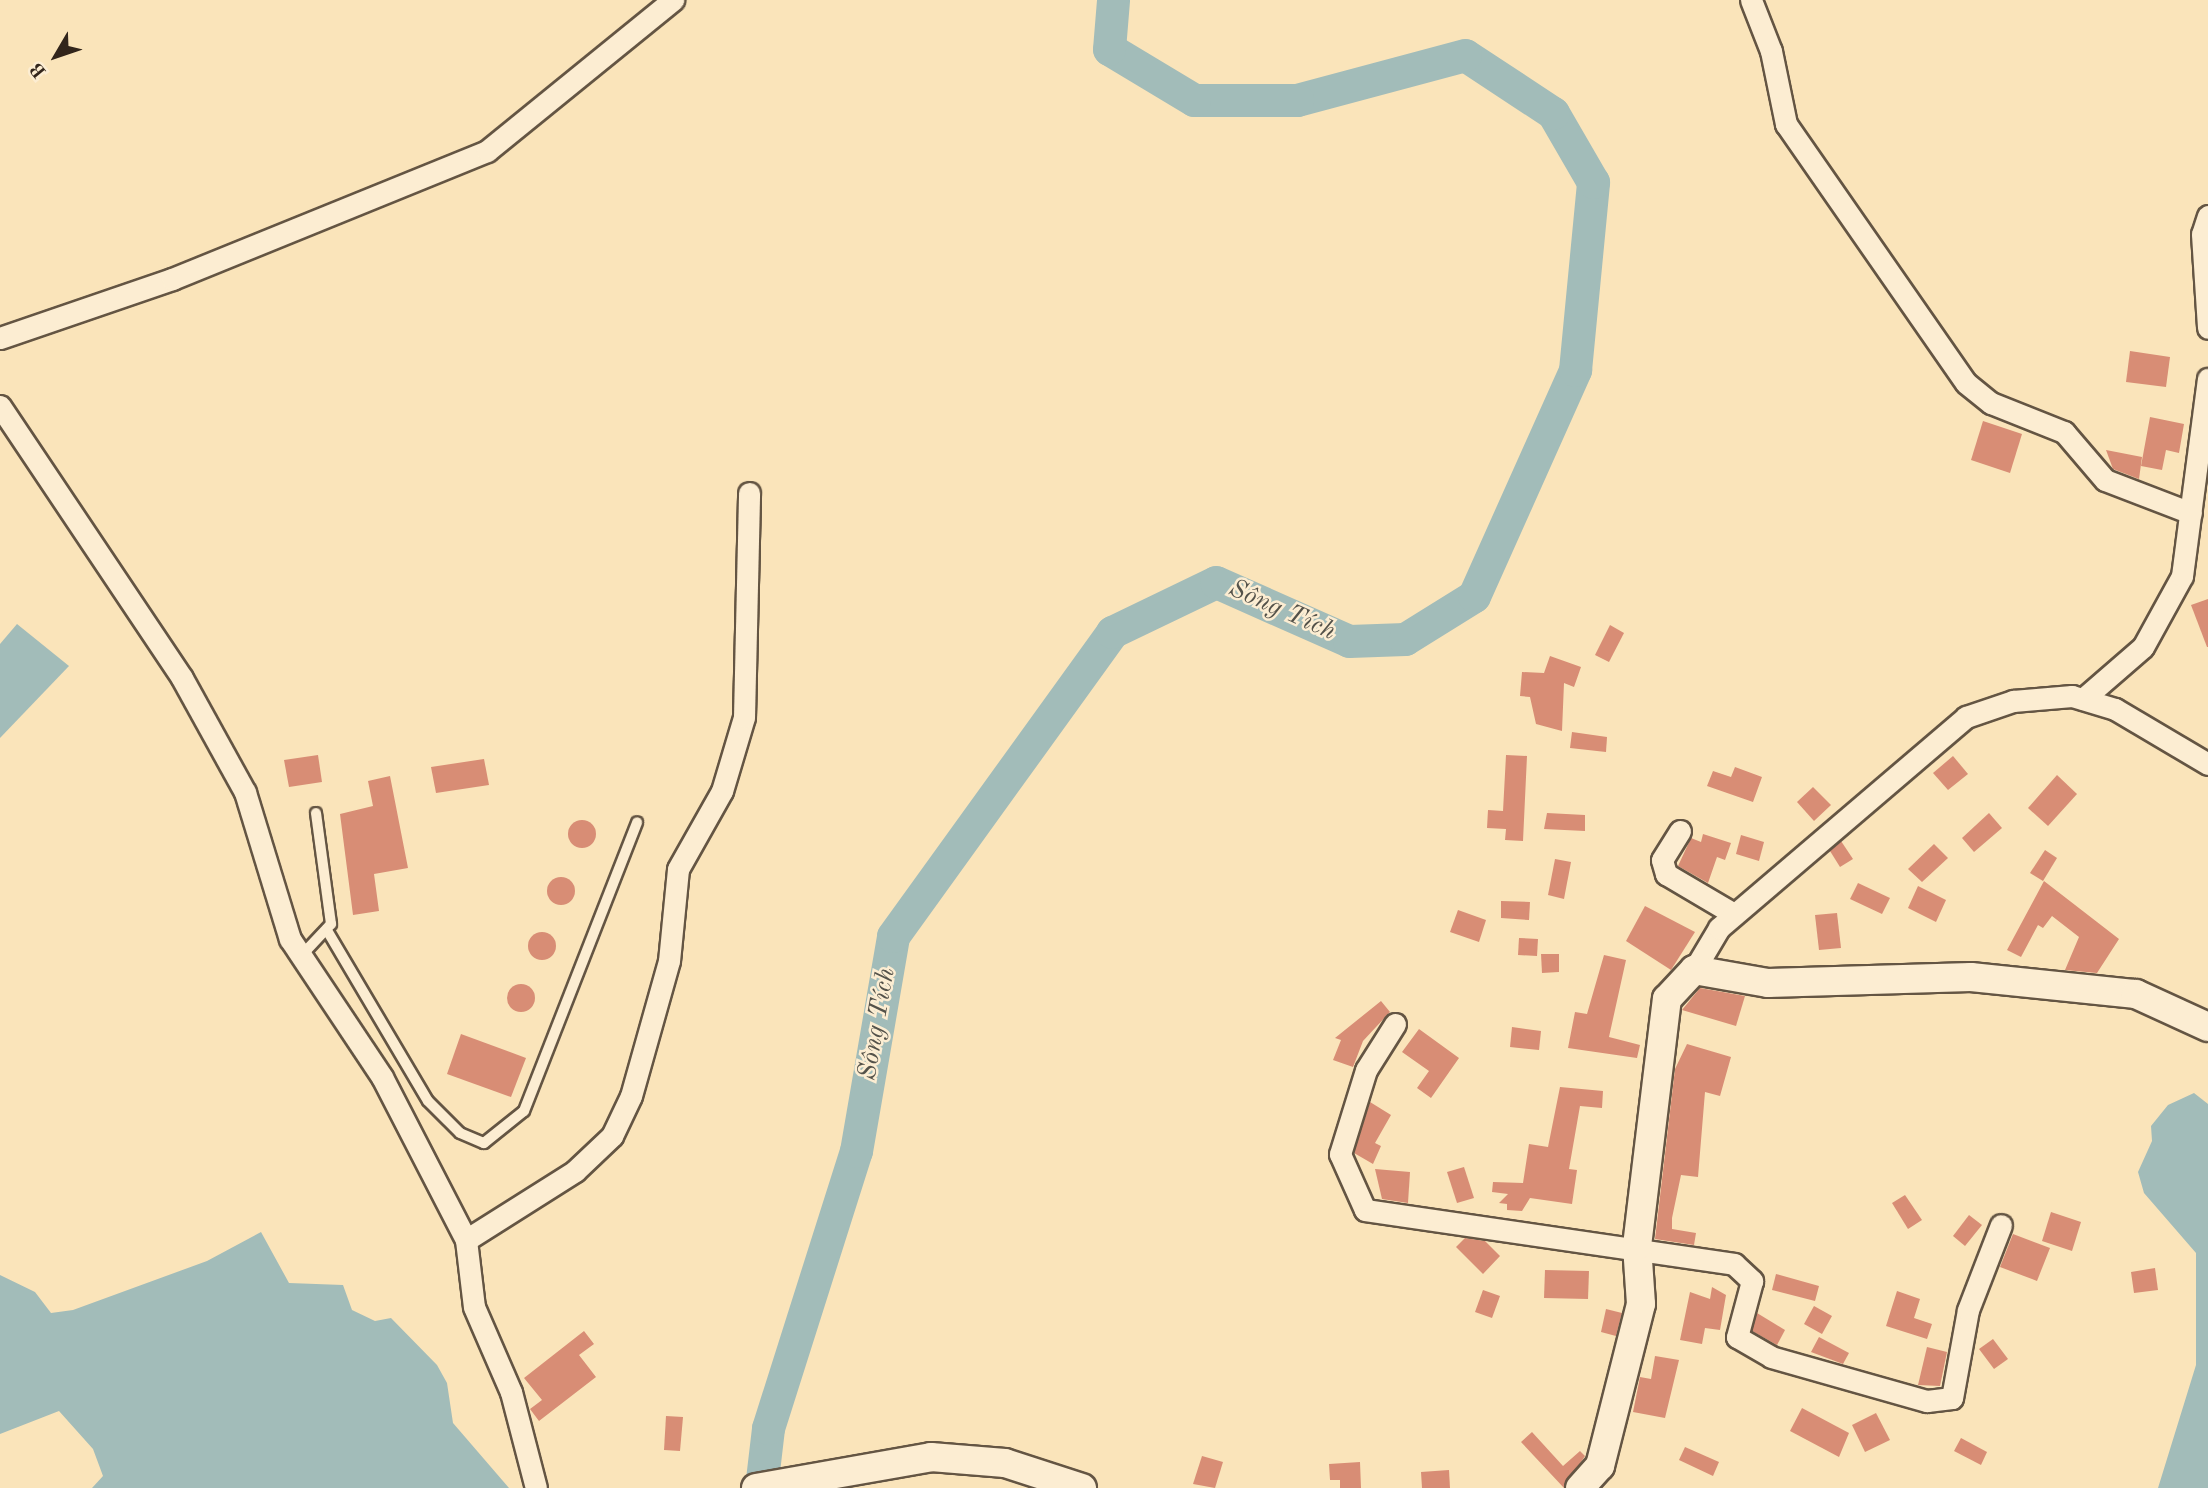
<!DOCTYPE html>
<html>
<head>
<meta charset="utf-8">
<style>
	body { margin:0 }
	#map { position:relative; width:2208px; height:1488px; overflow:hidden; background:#fae4ba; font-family:"Old Standard TT",serif }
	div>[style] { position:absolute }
	.water>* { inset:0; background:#a2bcb9 }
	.river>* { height:33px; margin:-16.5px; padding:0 16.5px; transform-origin:16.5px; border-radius:16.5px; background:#a2bcb9 }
	.building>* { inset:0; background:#d88d75 }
	.round { border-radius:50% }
	.roads { filter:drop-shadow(2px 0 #645543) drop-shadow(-2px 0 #645543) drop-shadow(0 2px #645543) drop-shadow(0 -2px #645543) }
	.lane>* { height:10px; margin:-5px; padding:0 5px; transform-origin:5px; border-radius:5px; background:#fcedd2 }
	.street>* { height:21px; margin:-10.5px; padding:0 10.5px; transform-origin:10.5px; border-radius:10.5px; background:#fcedd2 }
	.secondary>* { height:28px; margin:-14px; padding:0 14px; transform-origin:14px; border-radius:14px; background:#fcedd2 }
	span { translate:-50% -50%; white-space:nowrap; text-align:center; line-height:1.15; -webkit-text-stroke:5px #fcedd2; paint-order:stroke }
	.water-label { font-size:26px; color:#54524a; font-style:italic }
	.north { position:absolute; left:21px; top:21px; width:70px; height:70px; -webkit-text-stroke:5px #fcedd2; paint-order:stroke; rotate:231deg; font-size:19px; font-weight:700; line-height:28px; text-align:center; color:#32251b }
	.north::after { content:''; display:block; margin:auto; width:24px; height:32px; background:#32251b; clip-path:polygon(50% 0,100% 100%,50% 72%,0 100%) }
</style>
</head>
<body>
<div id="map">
	<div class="water">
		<i style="clip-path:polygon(17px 624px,69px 666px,0 738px,0 644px)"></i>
		<i style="clip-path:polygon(2194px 1093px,2208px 1104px,2208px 1488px,2158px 1488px,2196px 1365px,2196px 1253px,2144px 1193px,2138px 1172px,2152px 1141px,2151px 1126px,2168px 1105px)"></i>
		<i style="clip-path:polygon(261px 1232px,289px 1283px,343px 1285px,352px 1310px,375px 1321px,391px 1318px,437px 1365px,447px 1383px,453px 1423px,509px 1488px,92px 1488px,103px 1476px,93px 1449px,59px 1411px,0 1434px,0 1275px,35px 1292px,51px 1313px,73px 1310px,207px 1261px)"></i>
	</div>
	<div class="river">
		<i style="left:761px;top:1488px;width:60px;rotate:-83.3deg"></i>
		<i style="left:768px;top:1428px;width:291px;rotate:-72.4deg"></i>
		<i style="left:856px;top:1151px;width:218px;rotate:-80.2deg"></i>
		<i style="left:893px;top:936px;width:375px;rotate:-54.2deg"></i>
		<i style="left:1112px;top:632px;width:115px;rotate:-25.7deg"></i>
		<i style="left:1216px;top:582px;width:145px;rotate:23.9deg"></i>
		<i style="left:1349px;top:641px;width:56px;rotate:-2deg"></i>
		<i style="left:1405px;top:639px;width:81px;rotate:-31.9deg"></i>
		<i style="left:1474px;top:596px;width:248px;rotate:-65.9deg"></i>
		<i style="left:1575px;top:370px;width:189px;rotate:-84.5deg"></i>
		<i style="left:1593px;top:182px;width:80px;rotate:-120.1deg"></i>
		<i style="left:1553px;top:113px;width:105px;rotate:-146.6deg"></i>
		<i style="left:1465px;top:55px;width:174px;rotate:165deg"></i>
		<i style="left:1297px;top:100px;width:103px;rotate:180deg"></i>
		<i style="left:1194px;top:100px;width:99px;rotate:-149deg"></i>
		<i style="left:1109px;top:49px;width:49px;rotate:-85.3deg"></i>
	</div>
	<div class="building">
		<i style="clip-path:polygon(2130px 351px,2170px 357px,2166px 387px,2126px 382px)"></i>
		<i style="clip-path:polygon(2150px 417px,2184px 424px,2179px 453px,2166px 450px,2162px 470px,2141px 466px)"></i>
		<i style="clip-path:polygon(1983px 421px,2022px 434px,2010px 473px,1971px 460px)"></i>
		<i style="clip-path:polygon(2106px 450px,2142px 457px,2139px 479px,2113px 469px)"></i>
		<i style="clip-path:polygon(2208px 599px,2208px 647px,2207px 647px,2191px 605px)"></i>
		<i style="clip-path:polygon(1610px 625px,1624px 633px,1609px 662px,1595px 655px)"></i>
		<i style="clip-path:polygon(1550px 656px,1581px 667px,1574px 687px,1564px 683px,1562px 731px,1536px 724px,1530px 697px,1520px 696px,1522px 672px,1544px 673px)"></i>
		<i style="clip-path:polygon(1572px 732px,1607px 737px,1606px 752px,1570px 748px)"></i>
		<i style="clip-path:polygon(318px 755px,322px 782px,289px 787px,284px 760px)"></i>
		<i style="clip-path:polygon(1506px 755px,1527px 756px,1523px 841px,1505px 840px,1506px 829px,1487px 828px,1488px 810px,1503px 811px)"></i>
		<i style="clip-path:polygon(1953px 756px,1968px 774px,1948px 790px,1933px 773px)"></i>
		<i style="clip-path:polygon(484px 759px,489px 785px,436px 793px,431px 767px)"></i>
		<i style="clip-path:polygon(1735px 767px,1762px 777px,1753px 802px,1707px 786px,1713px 771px,1731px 777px)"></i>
		<i style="clip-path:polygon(2057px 775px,2077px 794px,2048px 826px,2028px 808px)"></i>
		<i style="clip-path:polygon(390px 776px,408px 868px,374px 874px,379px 911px,353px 915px,340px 814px,373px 806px,368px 781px)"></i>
		<i style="clip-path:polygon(1813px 787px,1831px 805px,1814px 821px,1797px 802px)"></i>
		<i style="clip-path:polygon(1547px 813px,1585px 815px,1585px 831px,1544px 829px)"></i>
		<i style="clip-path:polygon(1989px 813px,2002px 828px,1974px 852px,1962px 838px)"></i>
		<i class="round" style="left:568px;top:820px;width:28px;height:28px"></i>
		<i style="clip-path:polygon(1703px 834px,1731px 843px,1725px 860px,1717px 857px,1708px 883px,1678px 866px,1691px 838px,1701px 842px)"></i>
		<i style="clip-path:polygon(1741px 835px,1764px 842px,1759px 861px,1736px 854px)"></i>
		<i style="clip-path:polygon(1841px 841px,1853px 859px,1840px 867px,1830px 851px)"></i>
		<i style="clip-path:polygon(1934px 844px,1948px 858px,1922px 882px,1908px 869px)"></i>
		<i style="clip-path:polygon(2045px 850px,2057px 858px,2043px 881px,2030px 873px)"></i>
		<i style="clip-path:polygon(1555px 859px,1571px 862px,1564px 899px,1548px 895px)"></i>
		<i class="round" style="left:547px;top:877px;width:28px;height:28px"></i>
		<i style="clip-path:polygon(2044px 881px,2119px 939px,2097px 973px,2065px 970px,2079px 937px,2052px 916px,2043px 928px,2038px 925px,2021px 957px,2007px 950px)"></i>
		<i style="clip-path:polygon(1858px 883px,1890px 898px,1882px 914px,1850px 899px)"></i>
		<i style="clip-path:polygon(1918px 886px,1946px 900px,1936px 922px,1908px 908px)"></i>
		<i style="clip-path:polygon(1501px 901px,1530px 902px,1529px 920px,1501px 918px)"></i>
		<i style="clip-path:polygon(1645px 906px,1695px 932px,1671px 970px,1626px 941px)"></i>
		<i style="clip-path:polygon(1458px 910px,1486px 920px,1479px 942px,1450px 932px)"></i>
		<i style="clip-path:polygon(1837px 913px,1841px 948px,1819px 950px,1815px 915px)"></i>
		<i class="round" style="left:528px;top:932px;width:28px;height:28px"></i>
		<i style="clip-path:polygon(1519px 938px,1538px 939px,1537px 956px,1518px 955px)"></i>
		<i style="clip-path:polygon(1541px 954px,1559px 954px,1559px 972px,1542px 973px)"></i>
		<i style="clip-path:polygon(1604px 955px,1626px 960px,1609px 1037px,1640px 1045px,1637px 1058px,1568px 1048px,1575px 1012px,1587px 1014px)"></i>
		<i class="round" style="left:507px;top:984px;width:28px;height:28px"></i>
		<i style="clip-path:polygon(1700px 988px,1745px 996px,1736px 1026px,1682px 1010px)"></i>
		<i style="clip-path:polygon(1381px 1001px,1390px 1012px,1363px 1041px,1353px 1067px,1333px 1060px,1341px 1040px,1335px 1038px)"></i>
		<i style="clip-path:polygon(1512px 1027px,1541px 1031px,1539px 1050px,1510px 1047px)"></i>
		<i style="clip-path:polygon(1419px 1029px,1459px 1058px,1431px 1098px,1417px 1088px,1429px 1071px,1402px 1052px)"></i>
		<i style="clip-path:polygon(461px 1034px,526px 1058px,511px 1097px,447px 1074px)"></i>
		<i style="clip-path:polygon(1687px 1044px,1731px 1057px,1720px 1096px,1705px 1092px,1698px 1177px,1681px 1175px,1672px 1218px,1672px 1229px,1696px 1233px,1694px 1245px,1655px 1239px,1675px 1069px)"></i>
		<i style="clip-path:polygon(1560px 1087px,1603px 1091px,1602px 1108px,1580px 1106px,1569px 1169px,1577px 1170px,1572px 1204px,1530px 1198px,1522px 1211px,1507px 1210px,1507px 1204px,1499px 1203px,1508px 1194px,1492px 1192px,1493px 1182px,1523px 1183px,1529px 1144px,1548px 1147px)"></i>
		<i style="clip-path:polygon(1370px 1102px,1391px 1115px,1375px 1143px,1381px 1146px,1373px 1164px,1354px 1153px)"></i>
		<i style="clip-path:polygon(1464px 1167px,1474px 1198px,1457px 1203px,1447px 1172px)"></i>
		<i style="clip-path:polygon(1375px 1169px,1410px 1172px,1408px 1203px,1382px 1199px)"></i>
		<i style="clip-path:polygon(1905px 1195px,1922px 1220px,1908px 1229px,1892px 1203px)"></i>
		<i style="clip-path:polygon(2051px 1212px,2081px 1222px,2072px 1251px,2042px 1241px)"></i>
		<i style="clip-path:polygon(1969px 1215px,1982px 1225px,1965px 1246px,1953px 1236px)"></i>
		<i style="clip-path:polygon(2013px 1234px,2050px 1248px,2037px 1281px,2000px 1267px)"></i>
		<i style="clip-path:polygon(1465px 1238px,1485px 1241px,1500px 1256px,1483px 1274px,1456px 1247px)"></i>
		<i style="clip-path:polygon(2155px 1268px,2158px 1290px,2134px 1293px,2131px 1272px)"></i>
		<i style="clip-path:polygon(1545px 1270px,1589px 1271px,1588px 1299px,1544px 1298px)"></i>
		<i style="clip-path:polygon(1776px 1274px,1819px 1286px,1815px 1301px,1772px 1290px)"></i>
		<i style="clip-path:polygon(1712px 1287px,1726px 1295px,1720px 1330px,1705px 1328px,1702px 1344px,1680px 1340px,1690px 1292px,1710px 1299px)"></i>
		<i style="clip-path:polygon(1483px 1290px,1500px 1296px,1492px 1318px,1475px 1312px)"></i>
		<i style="clip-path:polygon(1897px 1291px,1920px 1299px,1914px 1318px,1932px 1324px,1927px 1339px,1886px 1326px)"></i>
		<i style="clip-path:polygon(1814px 1306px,1832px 1316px,1822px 1334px,1804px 1324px)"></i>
		<i style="clip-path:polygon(1606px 1309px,1622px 1313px,1616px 1336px,1601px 1332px)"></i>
		<i style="clip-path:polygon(1757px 1313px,1785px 1330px,1777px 1345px,1752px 1331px)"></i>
		<i style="clip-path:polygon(584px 1331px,594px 1344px,579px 1355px,596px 1377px,539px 1421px,530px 1409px,542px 1400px,524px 1378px)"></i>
		<i style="clip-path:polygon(1819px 1337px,1849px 1353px,1843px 1364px,1811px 1352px)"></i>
		<i style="clip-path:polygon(1993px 1339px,2008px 1359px,1994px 1369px,1979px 1349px)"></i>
		<i style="clip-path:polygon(1927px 1347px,1947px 1352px,1940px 1386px,1918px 1385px)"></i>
		<i style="clip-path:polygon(1655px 1356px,1679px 1360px,1665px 1418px,1633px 1412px,1640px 1377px,1651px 1379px)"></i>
		<i style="clip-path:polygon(1802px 1408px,1849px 1433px,1839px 1457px,1790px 1431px)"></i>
		<i style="clip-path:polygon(1876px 1413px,1890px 1440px,1865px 1452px,1852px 1425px)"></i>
		<i style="clip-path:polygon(666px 1416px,683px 1417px,680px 1451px,664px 1450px)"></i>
		<i style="clip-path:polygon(1532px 1432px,1563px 1466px,1580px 1451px,1585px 1456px,1564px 1488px,1521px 1442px)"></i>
		<i style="clip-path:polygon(1961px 1438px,1987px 1452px,1981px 1465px,1954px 1451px)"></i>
		<i style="clip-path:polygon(1685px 1447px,1719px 1462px,1713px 1476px,1679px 1460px)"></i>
		<i style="clip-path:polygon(1202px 1456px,1223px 1462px,1215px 1488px,1193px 1484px)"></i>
		<i style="clip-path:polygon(1360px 1462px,1361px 1488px,1340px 1488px,1340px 1480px,1330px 1480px,1329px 1464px)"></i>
		<i style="clip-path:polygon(1449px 1470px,1450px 1488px,1422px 1488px,1421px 1472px)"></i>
	</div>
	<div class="roads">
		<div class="lane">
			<i style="left:328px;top:932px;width:196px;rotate:59.4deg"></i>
			<i style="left:428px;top:1101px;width:45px;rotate:45deg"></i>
			<i style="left:460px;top:1133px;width:26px;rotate:23deg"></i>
			<i style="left:484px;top:1143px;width:51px;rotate:-38.7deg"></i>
			<i style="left:524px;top:1111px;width:310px;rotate:-68.6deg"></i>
			<i style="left:301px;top:956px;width:44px;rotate:-46.8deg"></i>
			<i style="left:331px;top:924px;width:112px;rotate:-97.7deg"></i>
		</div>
		<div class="street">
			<i style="left:1751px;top:0;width:55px;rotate:68.6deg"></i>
			<i style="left:1771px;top:51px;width:75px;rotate:78.4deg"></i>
			<i style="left:1786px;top:124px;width:315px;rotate:55.2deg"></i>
			<i style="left:1966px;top:383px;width:32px;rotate:39deg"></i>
			<i style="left:1991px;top:403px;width:79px;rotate:21.7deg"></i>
			<i style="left:2064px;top:432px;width:63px;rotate:49.5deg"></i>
			<i style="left:2105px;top:480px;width:92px;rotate:21deg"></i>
			<i style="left:2208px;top:216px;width:19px;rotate:108deg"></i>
			<i style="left:2202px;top:234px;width:94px;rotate:86.3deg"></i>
			<i style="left:0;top:338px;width:182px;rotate:-18.9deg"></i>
			<i style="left:172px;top:279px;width:340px;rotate:-22.1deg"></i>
			<i style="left:487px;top:151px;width:240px;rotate:-39.1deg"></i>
			<i style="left:0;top:406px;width:327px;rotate:56.2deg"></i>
			<i style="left:182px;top:678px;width:130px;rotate:61.1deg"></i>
			<i style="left:245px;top:792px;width:154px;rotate:73deg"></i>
			<i style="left:290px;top:939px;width:166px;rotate:56.3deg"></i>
			<i style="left:382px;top:1077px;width:183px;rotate:62.7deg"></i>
			<i style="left:466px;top:1240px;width:67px;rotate:83.2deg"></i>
			<i style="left:474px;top:1307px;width:93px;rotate:66.5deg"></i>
			<i style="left:511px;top:1392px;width:99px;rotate:75.4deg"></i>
			<i style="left:2083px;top:699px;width:79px;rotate:-40.9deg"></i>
			<i style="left:2143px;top:647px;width:81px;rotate:-61.2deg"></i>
			<i style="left:2182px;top:576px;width:199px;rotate:-82.5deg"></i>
			<i style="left:1680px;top:831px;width:34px;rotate:122deg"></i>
			<i style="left:1662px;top:860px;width:15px;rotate:74deg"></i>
			<i style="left:1666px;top:874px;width:79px;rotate:30.5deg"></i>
			<i style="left:1694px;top:970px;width:49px;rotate:-59.2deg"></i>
			<i style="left:1719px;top:928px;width:325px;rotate:-40.5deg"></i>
			<i style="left:1966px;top:717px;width:50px;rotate:-18.8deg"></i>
			<i style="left:2013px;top:701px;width:59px;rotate:-4.8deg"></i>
			<i style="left:2072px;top:696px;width:45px;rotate:16.8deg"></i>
			<i style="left:2115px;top:709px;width:108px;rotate:30.6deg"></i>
			<i style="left:1395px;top:1024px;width:54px;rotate:122.2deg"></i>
			<i style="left:1366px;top:1070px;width:88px;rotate:107.2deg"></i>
			<i style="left:1340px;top:1154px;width:61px;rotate:65.9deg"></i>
			<i style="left:1365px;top:1210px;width:373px;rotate:8.3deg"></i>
			<i style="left:1734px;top:1264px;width:25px;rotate:43deg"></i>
			<i style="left:1752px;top:1281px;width:58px;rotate:105deg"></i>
			<i style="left:1737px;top:1337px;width:39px;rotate:30deg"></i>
			<i style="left:1771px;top:1357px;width:162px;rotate:15.8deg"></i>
			<i style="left:1927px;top:1401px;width:25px;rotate:-7deg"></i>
			<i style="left:1952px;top:1398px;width:89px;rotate:-79.7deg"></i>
			<i style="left:1968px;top:1310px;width:91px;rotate:-68.8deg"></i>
			<i style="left:466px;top:1240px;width:129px;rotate:-32.3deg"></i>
			<i style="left:575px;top:1171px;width:51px;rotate:-43.4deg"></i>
			<i style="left:612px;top:1136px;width:44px;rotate:-64.6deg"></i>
			<i style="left:631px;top:1096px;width:140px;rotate:-74.3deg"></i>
			<i style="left:669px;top:961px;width:92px;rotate:-84.4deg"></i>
			<i style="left:678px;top:869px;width:90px;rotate:-60.6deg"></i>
			<i style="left:722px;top:791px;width:77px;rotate:-73.4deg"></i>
			<i style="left:744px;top:717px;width:224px;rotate:-88.7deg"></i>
		</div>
		<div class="secondary">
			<i style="left:756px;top:1488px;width:178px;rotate:-10deg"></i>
			<i style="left:931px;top:1457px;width:74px;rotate:4.6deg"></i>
			<i style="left:1005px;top:1463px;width:81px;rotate:18deg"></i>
			<i style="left:1580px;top:1488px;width:30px;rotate:-48deg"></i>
			<i style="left:1600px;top:1466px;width:167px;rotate:-75.8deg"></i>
			<i style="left:1641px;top:1304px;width:58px;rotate:-93.9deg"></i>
			<i style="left:1637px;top:1246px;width:249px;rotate:-83.1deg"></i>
			<i style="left:1667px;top:999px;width:40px;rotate:-47deg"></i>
			<i style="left:1694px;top:970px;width:75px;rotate:10deg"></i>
			<i style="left:1768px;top:983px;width:203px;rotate:-1.7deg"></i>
			<i style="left:1971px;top:977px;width:166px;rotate:5.9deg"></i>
			<i style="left:2136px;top:994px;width:79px;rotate:24.6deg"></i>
		</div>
	</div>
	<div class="water-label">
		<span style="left:1282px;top:611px;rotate:24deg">Sông Tích</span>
		<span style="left:878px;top:1024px;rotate:-80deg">Sông Tích</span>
	</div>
	<div class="north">B</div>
</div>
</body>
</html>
